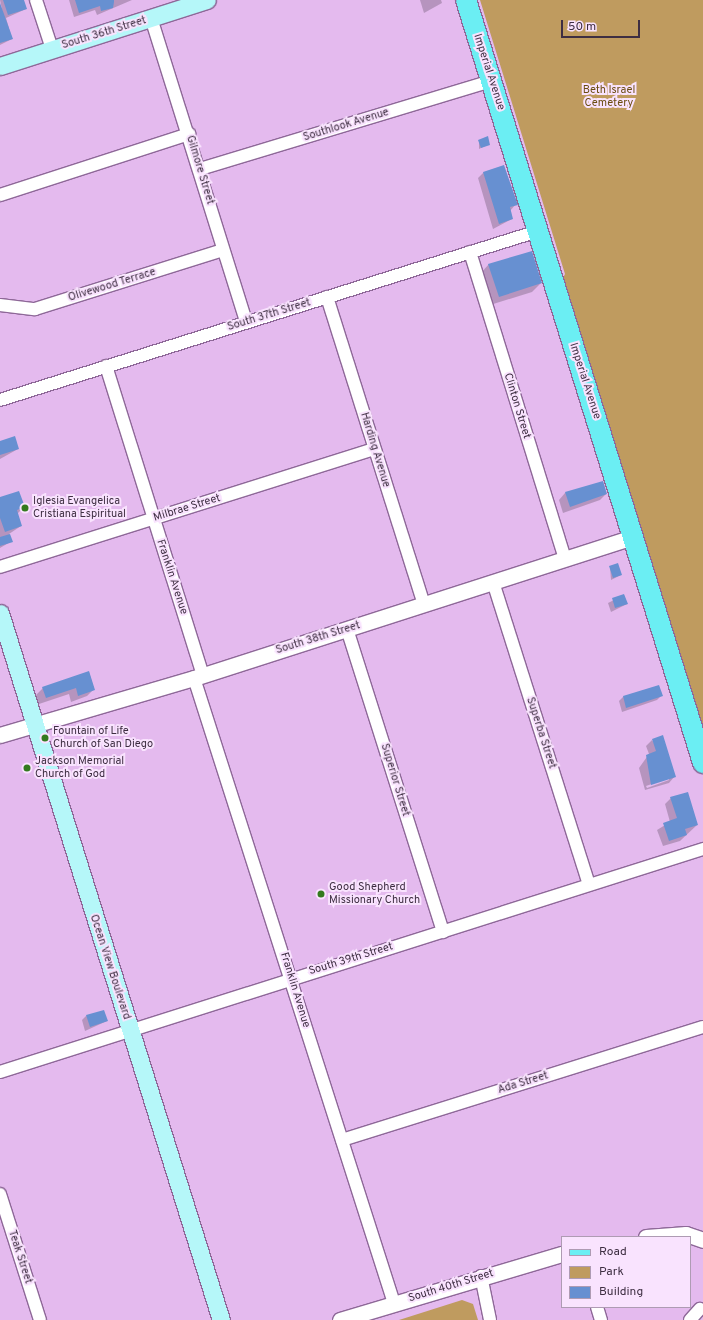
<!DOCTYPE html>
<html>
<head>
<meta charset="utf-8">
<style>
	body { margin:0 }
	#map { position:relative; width:703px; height:1320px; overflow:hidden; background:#e4baee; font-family:Overpass,sans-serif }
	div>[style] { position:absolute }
	.green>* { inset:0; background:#bf9b5f }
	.shadow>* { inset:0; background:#0003 }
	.building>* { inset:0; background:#6790d1 }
	.roads { filter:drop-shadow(1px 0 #8e6898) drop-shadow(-1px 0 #8e6898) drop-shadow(0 1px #8e6898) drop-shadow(0 -1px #8e6898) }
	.minor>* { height:12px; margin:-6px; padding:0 6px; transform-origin:6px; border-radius:6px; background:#fff }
	.tertiary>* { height:15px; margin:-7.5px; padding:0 7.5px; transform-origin:7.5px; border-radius:7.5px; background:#fff }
	.secondary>* { height:17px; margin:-8.5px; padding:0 8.5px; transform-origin:8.5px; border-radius:8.5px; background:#b5f7f9 }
	.primary>* { height:20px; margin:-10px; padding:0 10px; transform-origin:10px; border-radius:10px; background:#6beef3 }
	.dots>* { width:11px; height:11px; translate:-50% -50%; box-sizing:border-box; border:2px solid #f9e3fe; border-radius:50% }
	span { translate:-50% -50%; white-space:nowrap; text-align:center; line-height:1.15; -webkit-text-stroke:4px #f9e3fe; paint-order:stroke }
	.street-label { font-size:11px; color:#3e2e42 }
	.park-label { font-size:11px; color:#6b4d12 }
	.poi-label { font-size:11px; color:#3e2e42 }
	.left { translate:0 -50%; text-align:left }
	.legend { position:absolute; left:561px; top:1236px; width:130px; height:72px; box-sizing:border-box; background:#f9e3fe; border:1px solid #ae9bb3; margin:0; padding:5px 7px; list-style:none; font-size:12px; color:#3e2e42 }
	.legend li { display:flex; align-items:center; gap:8px; height:20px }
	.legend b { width:20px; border:1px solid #ae9bb3 }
	.scale { position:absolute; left:561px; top:20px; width:79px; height:18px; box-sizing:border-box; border:2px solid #3e2e42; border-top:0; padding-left:5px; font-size:12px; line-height:14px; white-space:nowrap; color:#3e2e42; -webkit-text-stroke:3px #f9e3fe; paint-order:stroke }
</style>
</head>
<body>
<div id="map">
	<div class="green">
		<i style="clip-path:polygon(480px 0,703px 0,703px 732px,563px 278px,565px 274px)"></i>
		<i style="clip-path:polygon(462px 1300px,473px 1304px,478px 1320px,399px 1320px)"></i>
	</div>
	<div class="shadow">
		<i style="clip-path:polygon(0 0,21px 0,26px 9px,6px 18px,12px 39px,0 45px,0 16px,3px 15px)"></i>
		<i style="clip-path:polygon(69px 0,132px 0,97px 15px,95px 10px,74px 17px)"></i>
		<i style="clip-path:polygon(420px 0,441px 0,442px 3px,424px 13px)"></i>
		<i style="clip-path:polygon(479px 141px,489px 144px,479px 149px)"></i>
		<i style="clip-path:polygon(484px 172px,516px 204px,510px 211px,512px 219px,493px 229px,478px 178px)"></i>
		<i style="clip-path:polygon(489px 264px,541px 283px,532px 292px,490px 305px,480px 274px)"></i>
		<i style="clip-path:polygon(0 442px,18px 449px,0 459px)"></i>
		<i style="clip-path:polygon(565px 493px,606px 494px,600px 500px,563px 513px,559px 500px)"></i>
		<i style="clip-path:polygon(0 498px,24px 507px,17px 514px,21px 526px,9px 534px,12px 541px,0 548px)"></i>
		<i style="clip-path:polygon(610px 567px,621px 575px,611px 580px)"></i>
		<i style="clip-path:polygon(624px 595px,627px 604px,611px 612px,608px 603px)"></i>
		<i style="clip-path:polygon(89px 672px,94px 689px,87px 696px,71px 702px,69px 694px,39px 704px,36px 695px,43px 688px)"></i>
		<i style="clip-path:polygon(658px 686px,662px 695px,657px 700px,622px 712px,619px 701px,623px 697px)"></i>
		<i style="clip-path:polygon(evenodd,652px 740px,675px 776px,669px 783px,645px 790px,639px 768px,649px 754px,646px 746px,652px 740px,669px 778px,669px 780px,647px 788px,646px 786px,669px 778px)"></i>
		<i style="clip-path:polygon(671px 798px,697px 825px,680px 841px,663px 846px,657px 830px,670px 822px,665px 804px)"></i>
		<i style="clip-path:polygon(86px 1016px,107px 1021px,85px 1031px,82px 1020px)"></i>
	</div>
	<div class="building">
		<i style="clip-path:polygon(3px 0,24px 0,27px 9px,8px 15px)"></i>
		<i style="clip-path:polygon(75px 0,114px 0,114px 2px,113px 8px,101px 11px,100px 6px,79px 13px)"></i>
		<i style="clip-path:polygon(0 3px,13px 39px,0 43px)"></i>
		<i style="clip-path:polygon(488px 136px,490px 145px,481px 148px,478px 140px)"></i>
		<i style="clip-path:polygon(504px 165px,518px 205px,510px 207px,513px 219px,499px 224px,483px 172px)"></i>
		<i style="clip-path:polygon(532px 251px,542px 283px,499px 297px,488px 264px)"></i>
		<i style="clip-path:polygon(15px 436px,19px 449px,0 455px,0 441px)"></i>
		<i style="clip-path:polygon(603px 481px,607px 494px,570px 507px,565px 492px)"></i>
		<i style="clip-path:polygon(19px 491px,25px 507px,17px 510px,22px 526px,5px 532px,0 518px,0 497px)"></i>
		<i style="clip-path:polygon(10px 534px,13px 542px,0 546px,0 537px)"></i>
		<i style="clip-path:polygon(618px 563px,622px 575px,613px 578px,609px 566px)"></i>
		<i style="clip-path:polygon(624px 594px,628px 604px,615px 608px,612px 598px)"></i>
		<i style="clip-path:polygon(89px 671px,95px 690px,78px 696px,76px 688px,46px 698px,42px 687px)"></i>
		<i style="clip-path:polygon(659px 685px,663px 696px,626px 708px,623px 696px)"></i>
		<i style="clip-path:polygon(663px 735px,676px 777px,651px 785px,646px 755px,656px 751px,652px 739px)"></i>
		<i style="clip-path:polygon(688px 792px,698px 825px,685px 829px,687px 835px,669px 841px,663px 823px,677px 818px,670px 797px)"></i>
		<i style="clip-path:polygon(104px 1010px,108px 1021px,90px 1027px,86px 1015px)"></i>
	</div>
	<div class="roads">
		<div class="minor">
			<i style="left:36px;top:0;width:52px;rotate:71.9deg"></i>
			<i style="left:151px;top:18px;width:318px;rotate:72.6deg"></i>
			<i style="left:200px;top:169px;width:305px;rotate:-16.8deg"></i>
			<i style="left:0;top:195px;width:199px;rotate:-17.9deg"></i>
			<i style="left:470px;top:252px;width:321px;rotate:72.8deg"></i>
			<i style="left:327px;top:297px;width:320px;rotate:72.5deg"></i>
			<i style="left:0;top:305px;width:35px;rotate:7deg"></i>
			<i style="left:35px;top:309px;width:197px;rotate:-17.4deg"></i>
			<i style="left:106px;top:366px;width:322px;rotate:72.6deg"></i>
			<i style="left:0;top:400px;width:564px;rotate:-17.44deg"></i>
			<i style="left:0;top:567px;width:392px;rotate:-17.5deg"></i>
			<i style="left:493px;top:582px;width:317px;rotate:72.4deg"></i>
			<i style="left:347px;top:629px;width:318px;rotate:72.4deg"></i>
			<i style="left:194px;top:678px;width:656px;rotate:72.26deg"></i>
			<i style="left:0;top:1072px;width:738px;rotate:-17.6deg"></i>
			<i style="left:342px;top:1140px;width:378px;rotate:-17.4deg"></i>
			<i style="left:0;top:1194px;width:132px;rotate:72.4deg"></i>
			<i style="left:481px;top:1276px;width:45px;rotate:78.4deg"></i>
			<i style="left:597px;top:1307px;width:14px;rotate:73deg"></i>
			<i style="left:690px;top:1320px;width:15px;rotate:-48deg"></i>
		</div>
		<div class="tertiary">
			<i style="left:0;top:735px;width:202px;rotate:-16.4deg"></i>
			<i style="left:194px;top:678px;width:462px;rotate:-17.8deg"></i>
			<i style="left:646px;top:1237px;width:40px;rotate:-4.3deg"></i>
			<i style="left:686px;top:1234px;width:18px;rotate:19deg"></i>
			<i style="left:340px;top:1320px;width:232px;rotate:-16.6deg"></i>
		</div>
		<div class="secondary">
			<i style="left:0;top:66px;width:217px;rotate:-17.7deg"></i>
			<i style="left:0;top:613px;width:741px;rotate:72.64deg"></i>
		</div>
		<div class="primary">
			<i style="left:466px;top:0;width:799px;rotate:72.74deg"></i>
		</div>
	</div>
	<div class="dots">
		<i style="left:25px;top:508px;background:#337a1e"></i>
		<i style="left:45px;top:738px;background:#337a1e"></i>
		<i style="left:27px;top:768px;background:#337a1e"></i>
		<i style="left:321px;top:894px;background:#337a1e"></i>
	</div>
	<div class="street-label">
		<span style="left:104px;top:33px;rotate:-17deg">South 36th Street</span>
		<span style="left:489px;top:72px;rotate:72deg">Imperial Avenue</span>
		<span style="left:346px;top:125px;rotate:-17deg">Southlook Avenue</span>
		<span style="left:200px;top:170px;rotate:73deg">Gilmore Street</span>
		<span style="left:112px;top:285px;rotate:-17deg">Olivewood Terrace</span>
		<span style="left:269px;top:315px;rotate:-17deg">South 37th Street</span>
		<span style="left:585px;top:381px;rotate:72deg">Imperial Avenue</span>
		<span style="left:517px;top:406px;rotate:73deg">Clinton Street</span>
		<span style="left:375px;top:450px;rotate:73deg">Harding Avenue</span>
		<span style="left:187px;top:508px;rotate:-17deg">Milbrae Street</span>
		<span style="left:172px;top:577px;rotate:72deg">Franklin Avenue</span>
		<span style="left:318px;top:638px;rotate:-17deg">South 38th Street</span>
		<span style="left:541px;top:733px;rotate:72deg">Superba Street</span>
		<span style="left:395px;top:780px;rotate:73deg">Superior Street</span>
		<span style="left:351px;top:959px;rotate:-17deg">South 39th Street</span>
		<span style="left:110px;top:967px;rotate:72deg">Ocean View Boulevard</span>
		<span style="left:295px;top:990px;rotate:73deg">Franklin Avenue</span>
		<span style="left:523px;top:1083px;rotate:-17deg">Ada Street</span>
		<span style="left:20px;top:1257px;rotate:72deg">Teak Street</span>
		<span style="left:451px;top:1286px;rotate:-17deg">South 40th Street</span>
	</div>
	<div class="park-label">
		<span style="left:609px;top:97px">Beth Israel<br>Cemetery</span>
	</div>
	<div class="poi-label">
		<span class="left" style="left:33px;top:508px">Iglesia Evangelica<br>Cristiana Espiritual</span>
		<span class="left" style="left:53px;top:738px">Fountain of Life<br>Church of San Diego</span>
		<span class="left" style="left:35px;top:768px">Jackson Memorial<br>Church of God</span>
		<span class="left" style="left:329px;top:894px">Good Shepherd<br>Missionary Church</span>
	</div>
	<ul class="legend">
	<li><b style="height:5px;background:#6beef3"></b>Road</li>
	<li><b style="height:11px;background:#bf9b5f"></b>Park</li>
	<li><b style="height:11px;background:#6790d1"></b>Building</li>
	</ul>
	<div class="scale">50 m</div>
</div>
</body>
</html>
